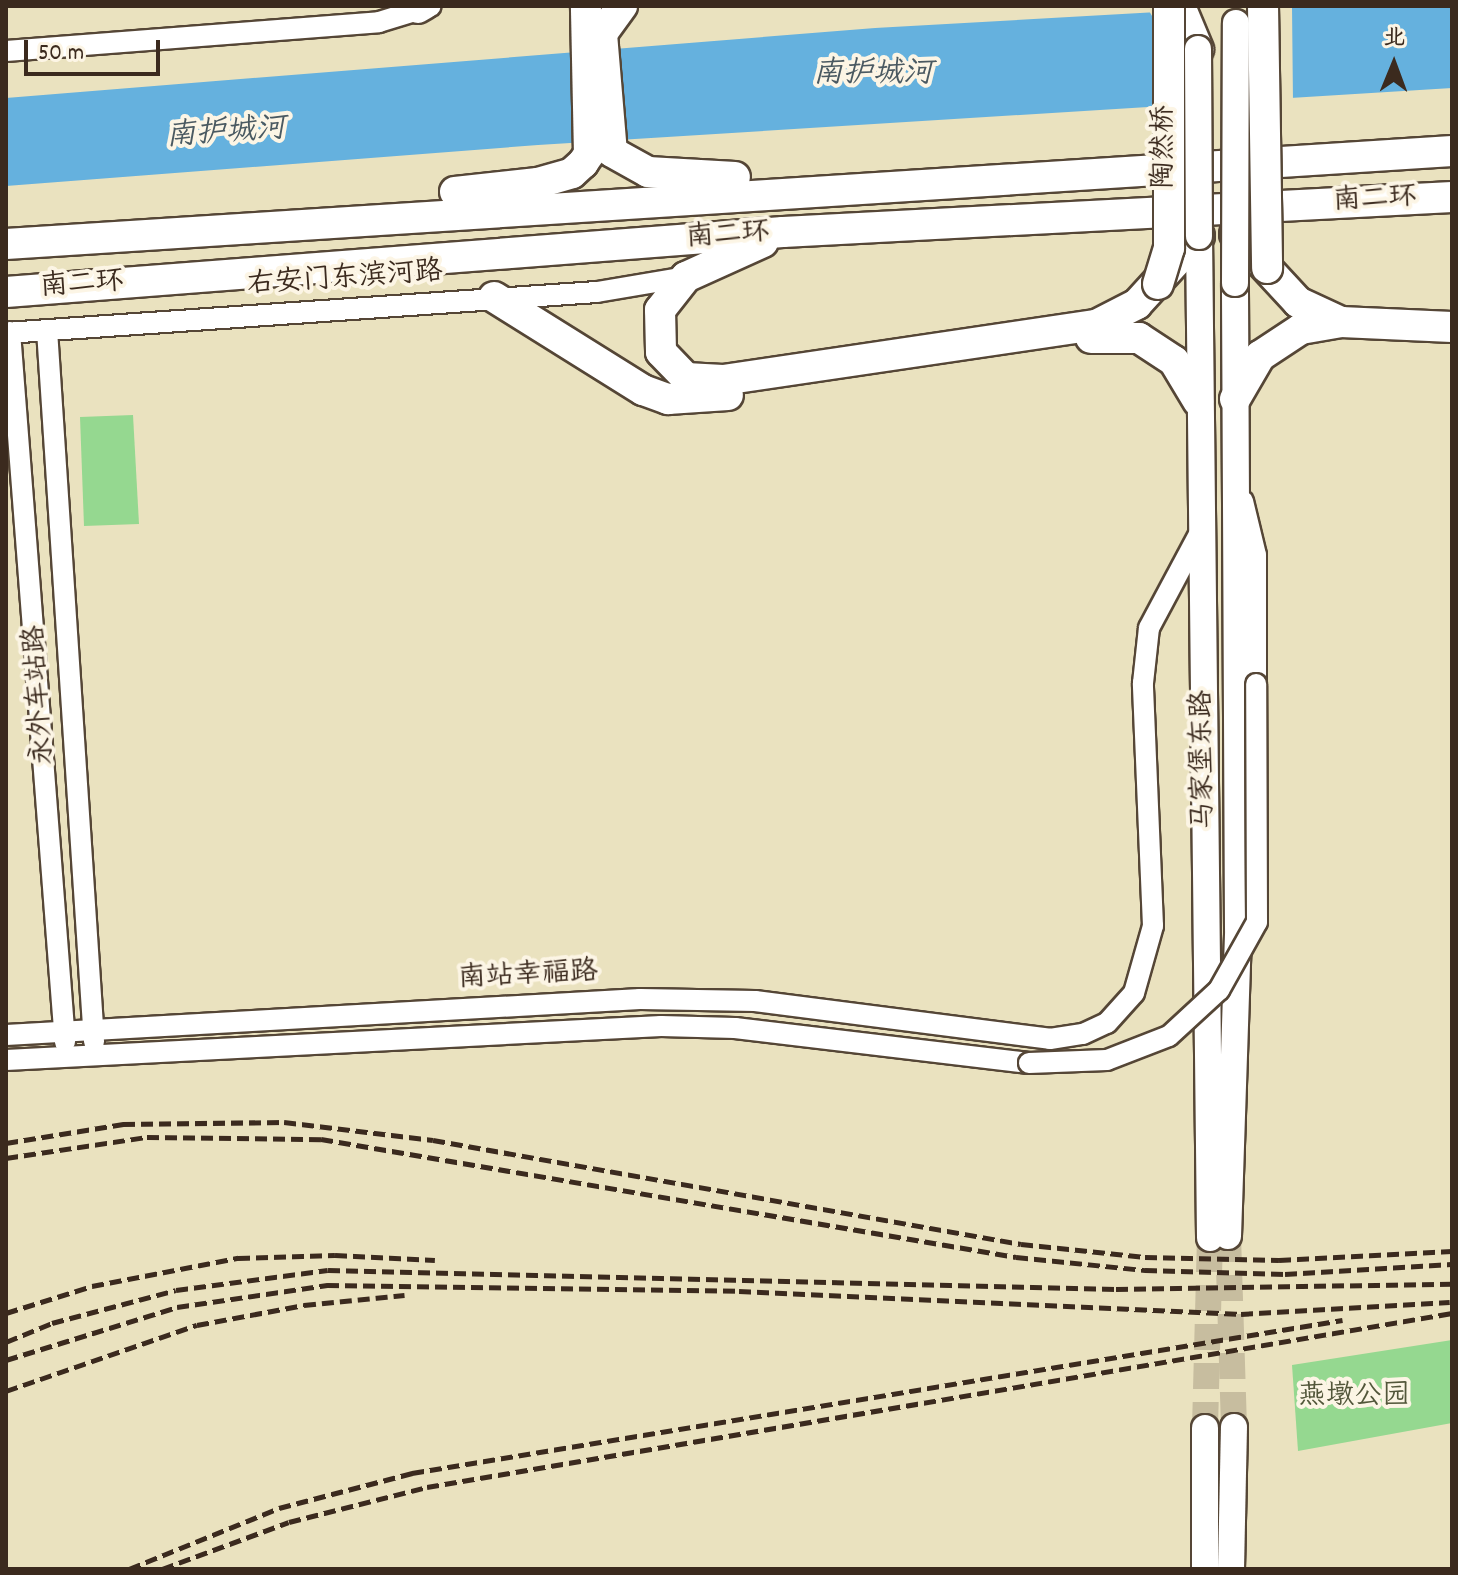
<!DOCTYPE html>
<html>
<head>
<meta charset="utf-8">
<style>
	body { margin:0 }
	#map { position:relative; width:1458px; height:1575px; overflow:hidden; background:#eae2bf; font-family:Dekko,"LXGW WenKai TC",sans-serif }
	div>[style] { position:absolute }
	.green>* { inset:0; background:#95d890 }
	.water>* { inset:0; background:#65b1de }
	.pier>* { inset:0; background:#eae2bf }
	.major-tunnel>* { height:26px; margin-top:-13px; transform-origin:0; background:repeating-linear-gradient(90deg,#c7bd9f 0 26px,transparent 0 39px) }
	.roads { filter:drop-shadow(2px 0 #554636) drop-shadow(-2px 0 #554636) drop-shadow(0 2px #554636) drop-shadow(0 -2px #554636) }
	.minor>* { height:20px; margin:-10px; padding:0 10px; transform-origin:10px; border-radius:10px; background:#fff }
	.major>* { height:26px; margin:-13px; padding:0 13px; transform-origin:13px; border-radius:13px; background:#fff }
	.highway>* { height:30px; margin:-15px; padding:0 15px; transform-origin:15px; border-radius:15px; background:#fff }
	.rail>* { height:5px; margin-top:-2.5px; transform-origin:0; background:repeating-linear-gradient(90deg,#3b2a1e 0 12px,transparent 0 18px) }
	.bridges { filter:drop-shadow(2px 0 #554636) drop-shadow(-2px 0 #554636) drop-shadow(0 2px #554636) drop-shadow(0 -2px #554636) }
	.minor-bridge>* { height:20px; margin:-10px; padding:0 10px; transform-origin:10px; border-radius:10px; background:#fff }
	.major-bridge>* { height:26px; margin:-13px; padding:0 13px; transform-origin:13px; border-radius:13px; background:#fff }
	.highway-bridge>* { height:30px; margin:-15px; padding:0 15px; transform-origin:15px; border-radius:15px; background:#fff }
	span { translate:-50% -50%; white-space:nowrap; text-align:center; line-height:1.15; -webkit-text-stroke:8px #fcf5e5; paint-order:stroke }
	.street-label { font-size:28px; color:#3b2a1e }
	.park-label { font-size:28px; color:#52563a }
	.water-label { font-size:30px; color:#4a5961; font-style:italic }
	.frame { position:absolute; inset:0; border:8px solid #3b2a1e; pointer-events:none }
	.north { position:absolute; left:1354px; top:24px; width:80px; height:80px; -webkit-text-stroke:6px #fcf5e5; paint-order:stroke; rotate:1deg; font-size:22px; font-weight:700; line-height:32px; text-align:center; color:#3b2a1e }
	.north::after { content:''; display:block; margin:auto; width:28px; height:36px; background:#3b2a1e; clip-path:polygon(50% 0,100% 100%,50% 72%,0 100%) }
	.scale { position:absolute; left:24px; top:40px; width:136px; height:36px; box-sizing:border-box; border:4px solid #3b2a1e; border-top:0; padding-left:10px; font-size:24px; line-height:28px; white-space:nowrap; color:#3b2a1e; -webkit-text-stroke:6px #fcf5e5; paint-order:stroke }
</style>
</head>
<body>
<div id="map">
	<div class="green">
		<i style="clip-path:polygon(133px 415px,139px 524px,84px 526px,80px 417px)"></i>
		<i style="clip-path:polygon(1452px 1340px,1452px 1423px,1298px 1451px,1292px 1365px)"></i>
	</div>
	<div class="water">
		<i style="clip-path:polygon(1264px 6px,1452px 6px,1452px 88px,538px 145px,6px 186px,6px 98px,875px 28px)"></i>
	</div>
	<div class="pier">
		<i style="clip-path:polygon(1292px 6px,1293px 102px,1156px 111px,1156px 23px,1148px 9px)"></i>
	</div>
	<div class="major-tunnel">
		<i style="left:1228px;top:1236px;width:191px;rotate:88.2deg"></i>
		<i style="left:1205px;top:1428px;width:190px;rotate:-88.5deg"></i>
	</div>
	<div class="roads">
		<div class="minor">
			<i style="left:6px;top:51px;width:374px;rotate:-4.4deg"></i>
			<i style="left:379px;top:22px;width:54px;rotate:-17.1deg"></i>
			<i style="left:47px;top:330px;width:713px;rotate:86.22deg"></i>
			<i style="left:10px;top:332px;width:712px;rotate:85.57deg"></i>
			<i style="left:6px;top:333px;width:592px;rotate:-3.97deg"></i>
			<i style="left:597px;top:292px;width:90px;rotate:-9.6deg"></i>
			<i style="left:1243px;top:501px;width:56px;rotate:76.5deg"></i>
			<i style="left:1256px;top:555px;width:129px;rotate:90deg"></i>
			<i style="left:6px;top:1035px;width:635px;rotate:-3.25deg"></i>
			<i style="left:640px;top:999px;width:115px;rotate:1deg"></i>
			<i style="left:755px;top:1001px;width:297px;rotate:7.3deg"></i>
			<i style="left:1050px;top:1039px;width:33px;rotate:-9deg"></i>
			<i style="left:1083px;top:1034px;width:26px;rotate:-25deg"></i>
			<i style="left:1107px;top:1023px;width:40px;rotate:-48deg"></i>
			<i style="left:1134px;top:993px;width:70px;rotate:-74.2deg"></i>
			<i style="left:1153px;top:926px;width:243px;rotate:-92.4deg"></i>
			<i style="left:1143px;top:683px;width:55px;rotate:-83.8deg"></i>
			<i style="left:1149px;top:628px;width:115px;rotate:-61.9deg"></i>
			<i style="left:6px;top:1060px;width:656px;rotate:-2.97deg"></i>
			<i style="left:661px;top:1026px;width:74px;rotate:1.5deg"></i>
			<i style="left:735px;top:1028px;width:296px;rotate:6.8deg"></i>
		</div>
		<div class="major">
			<i style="left:418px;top:10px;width:8px;rotate:-30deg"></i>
			<i style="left:1199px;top:236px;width:1002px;rotate:89.37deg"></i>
			<i style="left:1228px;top:1236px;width:308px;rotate:-88.1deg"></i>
			<i style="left:1238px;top:928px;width:645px;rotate:-90.27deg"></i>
			<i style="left:1205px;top:1428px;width:141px;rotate:90deg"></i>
			<i style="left:1231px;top:1569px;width:142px;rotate:-88.8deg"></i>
		</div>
		<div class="highway">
			<i style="left:622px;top:6px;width:34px;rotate:126deg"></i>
			<i style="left:602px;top:34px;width:118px;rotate:85.2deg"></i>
			<i style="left:612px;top:152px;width:41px;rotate:29.1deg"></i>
			<i style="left:648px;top:172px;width:87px;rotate:3.3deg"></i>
			<i style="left:1180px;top:6px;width:47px;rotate:67.3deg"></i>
			<i style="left:455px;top:192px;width:83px;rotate:-6.2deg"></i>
			<i style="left:538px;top:183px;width:35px;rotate:-16deg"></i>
			<i style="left:572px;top:173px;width:15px;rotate:-42deg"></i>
			<i style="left:583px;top:163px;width:11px;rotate:-56deg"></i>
			<i style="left:589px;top:154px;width:148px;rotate:-91.2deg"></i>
			<i style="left:1235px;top:234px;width:93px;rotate:47.2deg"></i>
			<i style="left:1298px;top:302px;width:47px;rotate:24.9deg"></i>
			<i style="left:763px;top:242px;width:85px;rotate:155.6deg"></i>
			<i style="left:686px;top:277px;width:42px;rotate:128.2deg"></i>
			<i style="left:660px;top:310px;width:42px;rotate:88.6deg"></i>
			<i style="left:661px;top:352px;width:36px;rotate:46deg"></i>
			<i style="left:686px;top:378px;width:37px;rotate:3deg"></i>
			<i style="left:723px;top:380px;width:377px;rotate:-8.4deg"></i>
			<i style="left:1096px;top:325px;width:46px;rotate:-27.1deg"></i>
			<i style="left:1137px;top:304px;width:92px;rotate:-47.6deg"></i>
			<i style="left:6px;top:244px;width:1449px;rotate:-3.68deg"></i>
			<i style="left:6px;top:292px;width:779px;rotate:-4.42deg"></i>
			<i style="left:783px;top:232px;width:670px;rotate:-2.99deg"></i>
			<i style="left:494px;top:297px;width:176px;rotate:32deg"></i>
			<i style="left:643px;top:390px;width:27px;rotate:20deg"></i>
			<i style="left:668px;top:399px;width:60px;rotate:-3.8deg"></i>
			<i style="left:1091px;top:338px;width:48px"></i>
			<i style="left:1139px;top:338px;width:42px;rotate:33.3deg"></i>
			<i style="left:1174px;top:361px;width:47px;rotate:59deg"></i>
			<i style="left:1235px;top:399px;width:50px;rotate:-59.8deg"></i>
			<i style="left:1260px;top:356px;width:49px;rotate:-33.4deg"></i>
			<i style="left:1301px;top:329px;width:41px;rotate:-9.9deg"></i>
			<i style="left:1341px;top:322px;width:111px;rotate:2.6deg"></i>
		</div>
	</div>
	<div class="rail">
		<i style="left:6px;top:1143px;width:119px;rotate:-9.2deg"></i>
		<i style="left:123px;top:1124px;width:161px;rotate:-0.7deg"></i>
		<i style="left:284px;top:1122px;width:150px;rotate:6.9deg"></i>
		<i style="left:433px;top:1140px;width:597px;rotate:10.03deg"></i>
		<i style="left:1021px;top:1244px;width:125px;rotate:6deg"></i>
		<i style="left:1145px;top:1257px;width:134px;rotate:1.3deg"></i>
		<i style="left:1279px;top:1260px;width:173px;rotate:-3deg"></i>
		<i style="left:6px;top:1158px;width:143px;rotate:-8.5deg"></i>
		<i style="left:147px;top:1137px;width:174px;rotate:0.7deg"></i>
		<i style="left:321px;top:1139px;width:705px;rotate:9.64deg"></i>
		<i style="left:1016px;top:1257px;width:130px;rotate:5.8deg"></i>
		<i style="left:1145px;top:1270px;width:140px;rotate:1.6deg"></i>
		<i style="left:1285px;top:1274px;width:167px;rotate:-3.4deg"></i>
		<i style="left:6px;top:1313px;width:90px;rotate:-17.4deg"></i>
		<i style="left:92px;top:1286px;width:149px;rotate:-10.9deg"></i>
		<i style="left:238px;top:1258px;width:97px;rotate:-1.8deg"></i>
		<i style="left:335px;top:1255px;width:100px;rotate:2.9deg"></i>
		<i style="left:6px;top:1342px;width:50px;rotate:-22.4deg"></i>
		<i style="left:52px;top:1323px;width:128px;rotate:-14.9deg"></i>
		<i style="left:176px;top:1290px;width:153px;rotate:-7.5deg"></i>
		<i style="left:328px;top:1270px;width:788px;rotate:1.38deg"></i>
		<i style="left:1116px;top:1289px;width:336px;rotate:-0.9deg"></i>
		<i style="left:6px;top:1360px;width:179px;rotate:-17.2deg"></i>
		<i style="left:177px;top:1307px;width:152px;rotate:-8.3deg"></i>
		<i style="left:327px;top:1285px;width:412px;rotate:0.8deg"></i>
		<i style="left:739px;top:1291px;width:503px;rotate:2.62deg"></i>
		<i style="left:1241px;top:1314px;width:209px;rotate:-3.3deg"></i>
		<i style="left:6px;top:1391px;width:202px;rotate:-19.1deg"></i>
		<i style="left:197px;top:1325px;width:109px;rotate:-10.6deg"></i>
		<i style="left:304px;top:1305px;width:101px;rotate:-5.7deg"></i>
		<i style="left:129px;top:1569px;width:162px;rotate:-22.1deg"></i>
		<i style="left:279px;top:1508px;width:138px;rotate:-14.7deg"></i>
		<i style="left:412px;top:1473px;width:943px;rotate:-9.34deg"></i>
		<i style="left:162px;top:1569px;width:135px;rotate:-20.3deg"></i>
		<i style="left:289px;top:1522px;width:142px;rotate:-14.2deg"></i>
		<i style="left:427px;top:1487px;width:1040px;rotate:-9.63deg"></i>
	</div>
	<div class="bridges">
		<div class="minor-bridge">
			<i style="left:1029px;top:1063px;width:78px;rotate:-2.2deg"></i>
			<i style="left:1107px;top:1060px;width:66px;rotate:-21.2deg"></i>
			<i style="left:1169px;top:1036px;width:68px;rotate:-42.6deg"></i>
			<i style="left:1219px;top:990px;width:78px;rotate:-60.8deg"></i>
			<i style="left:1257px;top:922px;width:238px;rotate:-90.2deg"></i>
		</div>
		<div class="major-bridge">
			<i style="left:1198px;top:49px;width:187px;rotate:89.7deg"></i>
			<i style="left:1235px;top:283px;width:260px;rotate:-89.8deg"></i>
		</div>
		<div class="highway-bridge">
			<i style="left:1263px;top:6px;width:262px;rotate:89.1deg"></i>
			<i style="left:1158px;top:284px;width:38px;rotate:-73deg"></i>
			<i style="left:1169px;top:248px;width:242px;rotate:-90deg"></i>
		</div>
	</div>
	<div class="street-label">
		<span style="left:1166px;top:147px;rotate:-90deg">陶然桥</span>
		<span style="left:1375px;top:201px;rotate:-3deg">南二环</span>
		<span style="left:728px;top:237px;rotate:-4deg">南二环</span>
		<span style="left:345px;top:280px;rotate:-4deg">右安门东滨河路</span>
		<span style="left:82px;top:286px;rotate:-4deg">南二环</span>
		<span style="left:41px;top:695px;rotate:-94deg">永外车站路</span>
		<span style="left:1205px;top:760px;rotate:-91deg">马家堡东路</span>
		<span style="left:528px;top:977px;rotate:-3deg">南站幸福路</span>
	</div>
	<div class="park-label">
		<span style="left:1354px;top:1398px">燕墩公园</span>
	</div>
	<div class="water-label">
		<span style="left:873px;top:76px">南护城河</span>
		<span style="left:226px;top:135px;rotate:-4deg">南护城河</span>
	</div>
	<div class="frame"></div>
	<div class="north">北</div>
	<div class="scale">50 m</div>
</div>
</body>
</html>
